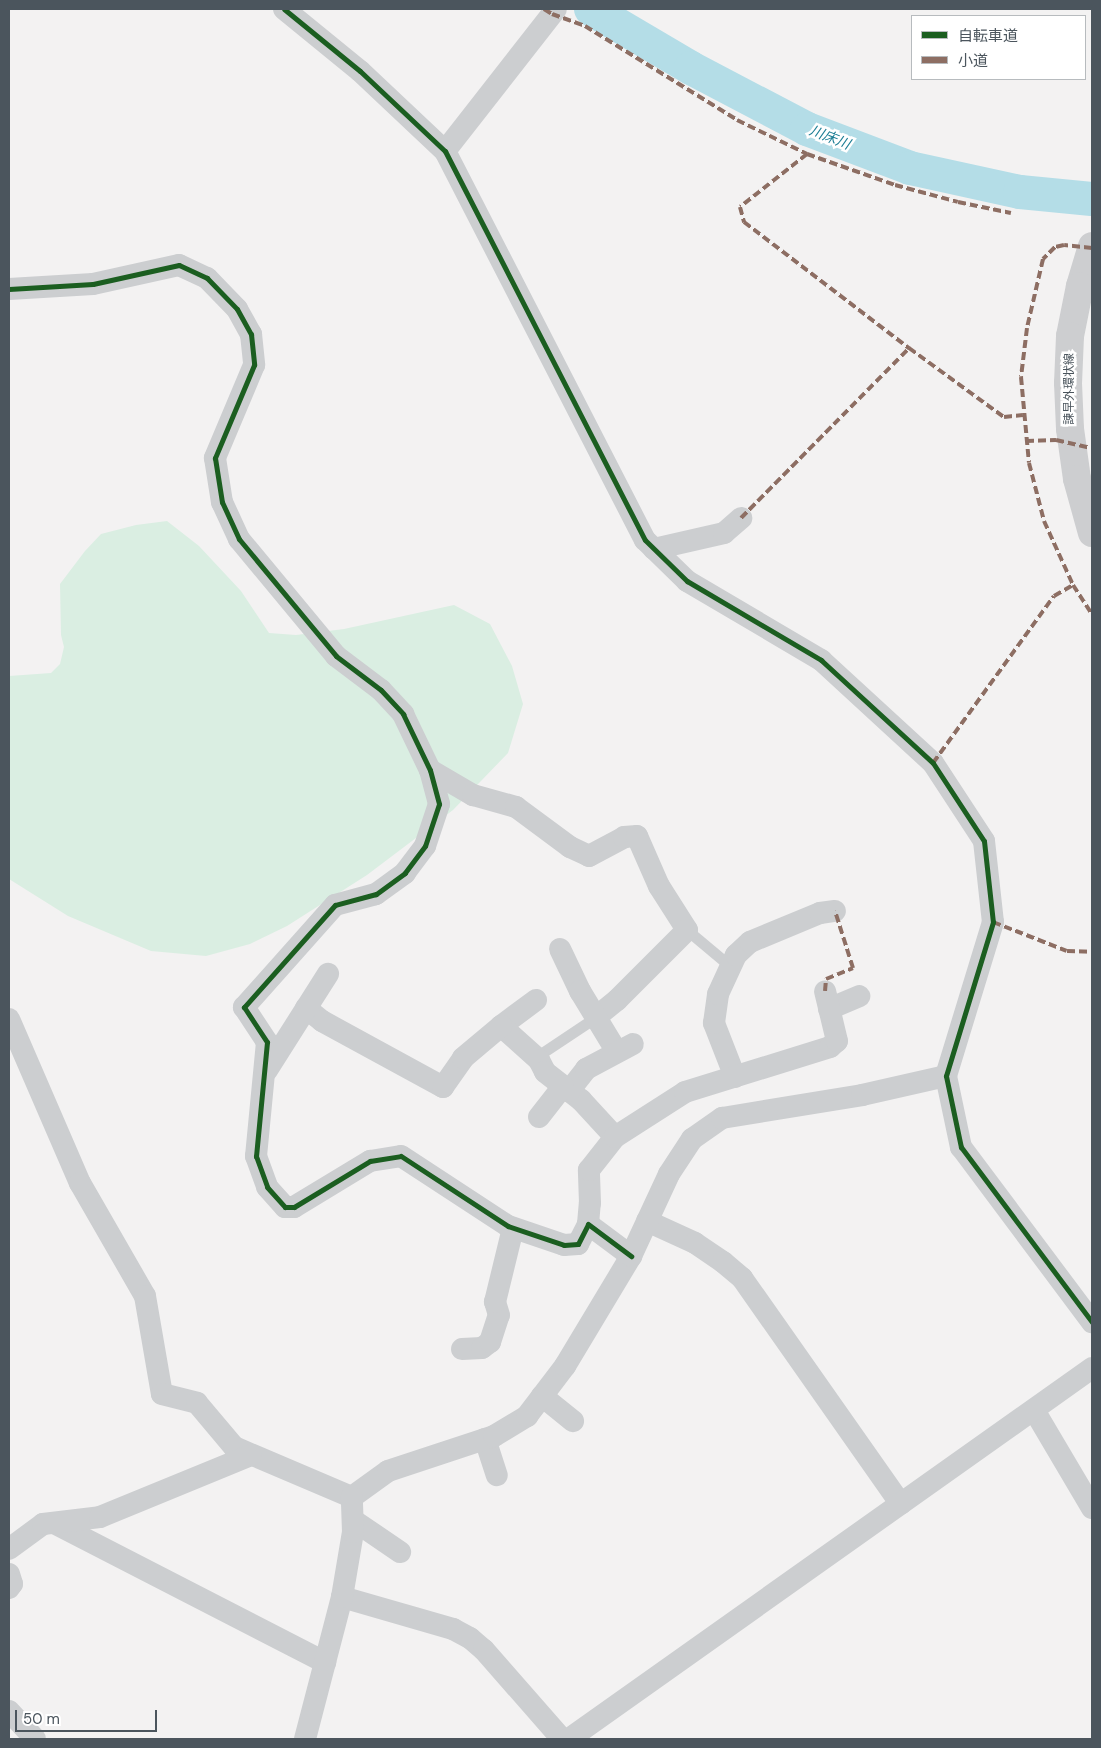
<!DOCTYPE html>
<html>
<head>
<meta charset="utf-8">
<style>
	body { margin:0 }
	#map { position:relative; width:1101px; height:1748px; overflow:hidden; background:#f3f2f2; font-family:"DM Sans","Noto Sans JP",sans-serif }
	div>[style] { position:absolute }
	.green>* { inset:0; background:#daeee2 }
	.river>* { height:34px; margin:-17px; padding:0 17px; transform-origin:17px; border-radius:17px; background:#b4dde7 }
	.service>* { height:11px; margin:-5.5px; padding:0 5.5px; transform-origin:5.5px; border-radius:5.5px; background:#ccced0 }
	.minor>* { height:22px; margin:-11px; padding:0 11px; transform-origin:11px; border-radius:11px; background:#ccced0 }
	.secondary>* { height:28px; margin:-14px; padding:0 14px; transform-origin:14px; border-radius:14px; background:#cdced0 }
	.quiet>* { height:4px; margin-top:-2px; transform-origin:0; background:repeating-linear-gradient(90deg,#8d6e63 0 8px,transparent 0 12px) }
	.cycleway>* { height:5px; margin:-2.5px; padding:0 2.5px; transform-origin:2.5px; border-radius:2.5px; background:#1b5e20 }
	span { translate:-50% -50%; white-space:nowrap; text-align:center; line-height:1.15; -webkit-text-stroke:5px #fff; paint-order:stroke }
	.street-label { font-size:12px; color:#4b555d }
	.water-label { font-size:14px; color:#1d7e95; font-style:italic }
	.frame { position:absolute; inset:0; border:10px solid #4b555d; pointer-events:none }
	.legend { position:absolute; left:911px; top:15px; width:175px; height:65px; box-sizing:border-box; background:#fff; border:1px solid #b7bbbe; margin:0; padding:6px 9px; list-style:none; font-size:15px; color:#4b555d }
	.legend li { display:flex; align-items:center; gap:10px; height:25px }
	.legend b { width:25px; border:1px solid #b7bbbe }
	.scale { position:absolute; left:15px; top:1710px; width:142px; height:22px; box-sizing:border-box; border:2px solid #4b555d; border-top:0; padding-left:6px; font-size:15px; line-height:18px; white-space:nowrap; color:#4b555d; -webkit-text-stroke:4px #fff; paint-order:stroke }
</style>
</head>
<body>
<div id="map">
	<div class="green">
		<i style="clip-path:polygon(167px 521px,199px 546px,241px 591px,269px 633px,296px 635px,344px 629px,454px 605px,490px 624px,512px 666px,523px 704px,508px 753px,453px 810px,367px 875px,287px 926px,250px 944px,206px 956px,151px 951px,68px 916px,9px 879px,9px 676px,51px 673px,60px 664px,64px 647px,61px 635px,60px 584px,85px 551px,101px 534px,136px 525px)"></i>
	</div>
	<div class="river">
		<i style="left:591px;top:9px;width:116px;rotate:30.5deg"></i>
		<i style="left:691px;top:68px;width:131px;rotate:27.7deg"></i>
		<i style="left:807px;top:129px;width:110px;rotate:20.7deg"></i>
		<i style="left:910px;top:168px;width:113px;rotate:12.3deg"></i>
		<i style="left:1020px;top:192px;width:72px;rotate:5.6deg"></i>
	</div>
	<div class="service">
		<i style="left:687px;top:930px;width:56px;rotate:39.9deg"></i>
		<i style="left:536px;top:1057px;width:72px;rotate:-33.7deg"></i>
	</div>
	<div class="minor">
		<i style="left:284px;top:9px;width:98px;rotate:39.2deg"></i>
		<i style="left:360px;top:71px;width:117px;rotate:43.3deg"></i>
		<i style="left:445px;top:151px;width:437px;rotate:62.8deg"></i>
		<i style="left:645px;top:540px;width:59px;rotate:44.3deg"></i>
		<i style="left:687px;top:581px;width:156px;rotate:30.5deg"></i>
		<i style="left:821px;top:660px;width:152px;rotate:42.6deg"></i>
		<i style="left:933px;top:763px;width:93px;rotate:56.8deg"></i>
		<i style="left:984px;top:841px;width:81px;rotate:83.7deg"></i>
		<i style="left:993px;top:922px;width:161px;rotate:107deg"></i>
		<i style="left:946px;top:1076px;width:73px;rotate:78.1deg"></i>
		<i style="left:961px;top:1147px;width:219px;rotate:53.2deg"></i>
		<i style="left:445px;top:151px;width:180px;rotate:-52deg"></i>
		<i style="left:9px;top:289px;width:84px;rotate:-3.4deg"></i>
		<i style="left:93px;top:284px;width:88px;rotate:-12.5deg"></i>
		<i style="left:179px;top:265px;width:31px;rotate:25deg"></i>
		<i style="left:207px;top:278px;width:43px;rotate:45.9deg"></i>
		<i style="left:237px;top:309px;width:29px;rotate:61deg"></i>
		<i style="left:251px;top:334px;width:31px;rotate:84deg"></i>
		<i style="left:254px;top:365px;width:101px;rotate:112.8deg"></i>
		<i style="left:215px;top:458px;width:45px;rotate:81deg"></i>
		<i style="left:222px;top:502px;width:41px;rotate:65.3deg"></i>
		<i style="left:239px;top:539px;width:152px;rotate:50.3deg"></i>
		<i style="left:336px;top:656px;width:56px;rotate:37.1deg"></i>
		<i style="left:381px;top:690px;width:33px;rotate:47deg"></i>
		<i style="left:403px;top:714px;width:62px;rotate:64.3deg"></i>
		<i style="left:430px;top:770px;width:35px;rotate:75deg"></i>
		<i style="left:439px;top:804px;width:44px;rotate:108.4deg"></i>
		<i style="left:425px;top:846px;width:34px;rotate:127deg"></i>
		<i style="left:405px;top:873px;width:36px;rotate:144deg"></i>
		<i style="left:376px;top:894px;width:42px;rotate:165deg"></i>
		<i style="left:335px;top:905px;width:137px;rotate:131.7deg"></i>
		<i style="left:244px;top:1007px;width:42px;rotate:56.7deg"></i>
		<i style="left:267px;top:1042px;width:115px;rotate:95.5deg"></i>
		<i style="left:256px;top:1156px;width:33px;rotate:70deg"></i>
		<i style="left:267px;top:1187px;width:27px;rotate:48deg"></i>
		<i style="left:285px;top:1207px;width:9px"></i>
		<i style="left:294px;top:1207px;width:89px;rotate:-31.2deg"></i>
		<i style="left:370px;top:1161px;width:31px;rotate:-9deg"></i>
		<i style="left:401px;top:1156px;width:128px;rotate:33.2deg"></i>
		<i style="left:508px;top:1226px;width:59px;rotate:18.7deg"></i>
		<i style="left:564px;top:1245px;width:14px;rotate:-4deg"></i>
		<i style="left:578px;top:1244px;width:22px;rotate:-63deg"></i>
		<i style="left:588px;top:1224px;width:54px;rotate:36.7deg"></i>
		<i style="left:654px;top:549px;width:72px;rotate:-12.9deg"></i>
		<i style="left:724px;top:533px;width:23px;rotate:-41deg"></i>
		<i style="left:430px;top:770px;width:50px;rotate:30.2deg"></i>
		<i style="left:473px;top:795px;width:45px;rotate:15.6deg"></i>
		<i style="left:516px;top:807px;width:67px;rotate:36.5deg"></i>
		<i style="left:570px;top:847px;width:21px;rotate:25deg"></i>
		<i style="left:589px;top:856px;width:40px;rotate:-28deg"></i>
		<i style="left:624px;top:837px;width:13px;rotate:-4deg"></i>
		<i style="left:637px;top:836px;width:55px;rotate:66.3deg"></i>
		<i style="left:659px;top:886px;width:52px;rotate:57.5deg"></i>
		<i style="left:687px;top:930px;width:99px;rotate:135deg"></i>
		<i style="left:617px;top:1000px;width:27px;rotate:141deg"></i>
		<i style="left:560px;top:949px;width:47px;rotate:64.5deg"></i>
		<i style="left:580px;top:991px;width:71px;rotate:58.8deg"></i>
		<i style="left:536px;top:1000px;width:44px;rotate:143.4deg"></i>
		<i style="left:501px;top:1026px;width:51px;rotate:41.8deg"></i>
		<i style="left:539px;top:1060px;width:13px;rotate:63deg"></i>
		<i style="left:545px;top:1072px;width:46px;rotate:37.9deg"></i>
		<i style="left:581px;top:1100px;width:50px;rotate:47.4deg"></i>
		<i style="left:306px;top:1008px;width:21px;rotate:39deg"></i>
		<i style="left:322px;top:1021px;width:138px;rotate:28.6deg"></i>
		<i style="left:443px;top:1087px;width:35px;rotate:-55deg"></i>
		<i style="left:463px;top:1058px;width:50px;rotate:-40.1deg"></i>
		<i style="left:829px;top:1009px;width:33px;rotate:-23deg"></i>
		<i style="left:9px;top:1019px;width:179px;rotate:66.6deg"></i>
		<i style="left:80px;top:1183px;width:130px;rotate:60.1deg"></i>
		<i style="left:145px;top:1296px;width:99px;rotate:80.2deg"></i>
		<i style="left:162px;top:1394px;width:36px;rotate:14deg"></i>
		<i style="left:197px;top:1403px;width:57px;rotate:49.9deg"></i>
		<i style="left:234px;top:1447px;width:128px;rotate:23deg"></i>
		<i style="left:267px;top:1070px;width:114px;rotate:-57.6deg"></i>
		<i style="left:735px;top:1077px;width:58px;rotate:-111.3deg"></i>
		<i style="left:714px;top:1023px;width:29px;rotate:-82deg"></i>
		<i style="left:718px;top:994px;width:43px;rotate:-65.2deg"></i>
		<i style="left:736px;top:955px;width:19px;rotate:-43deg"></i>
		<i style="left:750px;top:942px;width:76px;rotate:-22.5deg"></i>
		<i style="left:820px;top:913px;width:15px;rotate:-8deg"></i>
		<i style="left:569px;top:1091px;width:28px;rotate:-52deg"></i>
		<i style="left:586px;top:1069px;width:53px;rotate:-28deg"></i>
		<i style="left:539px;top:1117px;width:39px;rotate:-52deg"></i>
		<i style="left:647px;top:1221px;width:53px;rotate:24.6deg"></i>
		<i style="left:695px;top:1243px;width:34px;rotate:34deg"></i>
		<i style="left:723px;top:1262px;width:25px;rotate:40deg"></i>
		<i style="left:742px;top:1278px;width:276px;rotate:54.9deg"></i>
		<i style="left:588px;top:1224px;width:21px;rotate:-85deg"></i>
		<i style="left:590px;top:1203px;width:33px;rotate:-92deg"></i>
		<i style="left:589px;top:1170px;width:42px;rotate:-51.8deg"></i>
		<i style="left:615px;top:1137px;width:83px;rotate:-32.7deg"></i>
		<i style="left:685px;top:1092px;width:152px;rotate:-17.2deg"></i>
		<i style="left:830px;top:1047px;width:9px;rotate:-41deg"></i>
		<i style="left:837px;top:1041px;width:51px;rotate:-103.5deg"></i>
		<i style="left:462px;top:1349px;width:20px;rotate:-3deg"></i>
		<i style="left:482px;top:1348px;width:10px;rotate:-37deg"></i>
		<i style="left:490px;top:1342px;width:28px;rotate:-72deg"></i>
		<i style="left:499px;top:1315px;width:14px;rotate:-107deg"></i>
		<i style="left:495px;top:1302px;width:76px;rotate:-76.3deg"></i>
		<i style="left:542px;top:1396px;width:40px;rotate:39deg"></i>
		<i style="left:1034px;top:1410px;width:114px;rotate:59.4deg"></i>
		<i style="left:485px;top:1439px;width:38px;rotate:72deg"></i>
		<i style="left:352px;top:1497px;width:44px;rotate:-35.8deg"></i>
		<i style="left:388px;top:1471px;width:112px;rotate:-18.3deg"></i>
		<i style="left:494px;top:1436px;width:39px;rotate:-31deg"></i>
		<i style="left:527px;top:1416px;width:63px;rotate:-52.8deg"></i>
		<i style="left:565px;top:1366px;width:128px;rotate:-59deg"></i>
		<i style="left:631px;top:1256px;width:90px;rotate:-65.1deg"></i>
		<i style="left:669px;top:1174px;width:42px;rotate:-56.7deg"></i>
		<i style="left:692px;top:1139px;width:37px;rotate:-35deg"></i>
		<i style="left:722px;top:1118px;width:142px;rotate:-9.3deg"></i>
		<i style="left:862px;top:1095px;width:86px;rotate:-12.7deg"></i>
		<i style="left:353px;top:1520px;width:57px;rotate:34.2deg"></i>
		<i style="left:54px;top:1523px;width:305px;rotate:27.2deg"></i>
		<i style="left:9px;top:1549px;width:42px;rotate:-36.3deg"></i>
		<i style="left:43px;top:1524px;width:57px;rotate:-7deg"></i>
		<i style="left:100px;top:1517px;width:163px;rotate:-22.3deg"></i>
		<i style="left:9px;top:1574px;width:10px;rotate:73deg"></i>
		<i style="left:12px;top:1584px;width:5px;rotate:127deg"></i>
		<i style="left:342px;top:1597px;width:116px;rotate:16.1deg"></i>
		<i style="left:453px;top:1629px;width:19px;rotate:28deg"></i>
		<i style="left:470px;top:1638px;width:18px;rotate:41deg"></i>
		<i style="left:484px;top:1650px;width:118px;rotate:48.8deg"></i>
		<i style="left:9px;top:1711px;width:38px;rotate:47deg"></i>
		<i style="left:305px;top:1739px;width:147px;rotate:-75.4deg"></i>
		<i style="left:342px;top:1597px;width:66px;rotate:-80.4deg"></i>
		<i style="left:353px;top:1532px;width:35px;rotate:-92deg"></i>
		<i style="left:569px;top:1739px;width:641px;rotate:-35.35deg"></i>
	</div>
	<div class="secondary">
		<i style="left:1092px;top:246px;width:42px;rotate:106.7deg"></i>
		<i style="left:1080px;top:286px;width:51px;rotate:101.3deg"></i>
		<i style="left:1070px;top:336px;width:47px;rotate:92.4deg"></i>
		<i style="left:1068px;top:383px;width:46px;rotate:87.5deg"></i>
		<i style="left:1070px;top:429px;width:50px;rotate:82deg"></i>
		<i style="left:1077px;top:479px;width:56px;rotate:74.5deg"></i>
	</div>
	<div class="quiet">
		<i style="left:544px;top:9px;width:9px;rotate:32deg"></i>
		<i style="left:552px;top:14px;width:35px;rotate:20deg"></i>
		<i style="left:585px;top:26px;width:179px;rotate:31.7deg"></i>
		<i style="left:737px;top:120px;width:78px;rotate:25.9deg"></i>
		<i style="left:807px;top:154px;width:93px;rotate:19.4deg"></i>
		<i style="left:895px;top:185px;width:65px;rotate:15.1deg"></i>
		<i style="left:958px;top:202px;width:54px;rotate:11.7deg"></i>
		<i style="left:807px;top:154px;width:85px;rotate:141.7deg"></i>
		<i style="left:740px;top:207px;width:16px;rotate:75deg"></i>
		<i style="left:744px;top:222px;width:208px;rotate:37.4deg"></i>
		<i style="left:909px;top:348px;width:117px;rotate:36deg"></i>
		<i style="left:1004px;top:417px;width:19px;rotate:-6deg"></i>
		<i style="left:1092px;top:248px;width:28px;rotate:-174deg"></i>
		<i style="left:1064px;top:245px;width:9px;rotate:167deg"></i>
		<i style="left:1055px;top:247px;width:17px;rotate:135deg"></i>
		<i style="left:1043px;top:259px;width:71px;rotate:103.1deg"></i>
		<i style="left:1027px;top:328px;width:49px;rotate:97deg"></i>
		<i style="left:1021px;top:377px;width:86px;rotate:84.7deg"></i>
		<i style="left:1029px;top:463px;width:60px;rotate:75.5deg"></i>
		<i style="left:1044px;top:521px;width:70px;rotate:65.6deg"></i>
		<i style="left:1073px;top:585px;width:35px;rotate:57deg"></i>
		<i style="left:1026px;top:441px;width:30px;rotate:-2deg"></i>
		<i style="left:1056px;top:440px;width:37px;rotate:13deg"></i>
		<i style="left:741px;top:518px;width:239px;rotate:-45.3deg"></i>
		<i style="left:933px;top:763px;width:206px;rotate:-54.1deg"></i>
		<i style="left:1054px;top:596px;width:22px;rotate:-30deg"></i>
		<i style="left:993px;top:922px;width:79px;rotate:21.4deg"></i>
		<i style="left:1067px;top:951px;width:25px;rotate:2deg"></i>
		<i style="left:825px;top:991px;width:12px;rotate:-85deg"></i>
		<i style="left:826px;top:979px;width:29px;rotate:-22deg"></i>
		<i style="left:853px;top:968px;width:60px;rotate:-107.5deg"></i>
	</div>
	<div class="cycleway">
		<i style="left:284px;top:9px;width:98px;rotate:39.2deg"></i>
		<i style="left:360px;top:71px;width:117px;rotate:43.3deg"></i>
		<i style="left:445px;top:151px;width:437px;rotate:62.8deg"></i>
		<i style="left:645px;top:540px;width:59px;rotate:44.3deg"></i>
		<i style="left:687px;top:581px;width:156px;rotate:30.5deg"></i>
		<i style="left:821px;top:660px;width:152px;rotate:42.6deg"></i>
		<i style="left:933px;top:763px;width:93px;rotate:56.8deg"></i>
		<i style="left:984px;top:841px;width:81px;rotate:83.7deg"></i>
		<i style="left:993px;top:922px;width:161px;rotate:107deg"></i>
		<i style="left:946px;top:1076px;width:73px;rotate:78.1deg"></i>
		<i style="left:961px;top:1147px;width:219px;rotate:53.2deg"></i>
		<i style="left:9px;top:289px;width:84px;rotate:-3.4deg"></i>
		<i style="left:93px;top:284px;width:88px;rotate:-12.5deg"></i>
		<i style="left:179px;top:265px;width:31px;rotate:25deg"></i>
		<i style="left:207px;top:278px;width:43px;rotate:45.9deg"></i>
		<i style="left:237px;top:309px;width:29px;rotate:61deg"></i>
		<i style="left:251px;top:334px;width:31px;rotate:84deg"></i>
		<i style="left:254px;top:365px;width:101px;rotate:112.8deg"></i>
		<i style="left:215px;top:458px;width:45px;rotate:81deg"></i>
		<i style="left:222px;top:502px;width:41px;rotate:65.3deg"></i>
		<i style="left:239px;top:539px;width:152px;rotate:50.3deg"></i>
		<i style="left:336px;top:656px;width:56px;rotate:37.1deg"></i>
		<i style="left:381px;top:690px;width:33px;rotate:47deg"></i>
		<i style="left:403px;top:714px;width:62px;rotate:64.3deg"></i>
		<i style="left:430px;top:770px;width:35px;rotate:75deg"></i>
		<i style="left:439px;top:804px;width:44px;rotate:108.4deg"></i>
		<i style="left:425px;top:846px;width:34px;rotate:127deg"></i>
		<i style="left:405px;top:873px;width:36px;rotate:144deg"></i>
		<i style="left:376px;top:894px;width:42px;rotate:165deg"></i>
		<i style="left:335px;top:905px;width:137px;rotate:131.7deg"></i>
		<i style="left:244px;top:1007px;width:42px;rotate:56.7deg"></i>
		<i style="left:267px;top:1042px;width:115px;rotate:95.5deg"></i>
		<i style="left:256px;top:1156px;width:33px;rotate:70deg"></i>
		<i style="left:267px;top:1187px;width:27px;rotate:48deg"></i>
		<i style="left:285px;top:1207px;width:9px"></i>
		<i style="left:294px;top:1207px;width:89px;rotate:-31.2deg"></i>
		<i style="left:370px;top:1161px;width:31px;rotate:-9deg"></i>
		<i style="left:401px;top:1156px;width:128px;rotate:33.2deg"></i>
		<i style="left:508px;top:1226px;width:59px;rotate:18.7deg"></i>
		<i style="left:564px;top:1245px;width:14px;rotate:-4deg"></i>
		<i style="left:578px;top:1244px;width:22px;rotate:-63deg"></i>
		<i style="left:588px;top:1224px;width:54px;rotate:36.7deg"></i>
	</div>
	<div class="street-label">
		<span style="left:1070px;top:389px;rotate:-90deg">諫早外環状線</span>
	</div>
	<div class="water-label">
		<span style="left:830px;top:137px;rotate:21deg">川床川</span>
	</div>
	<div class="frame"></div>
	<ul class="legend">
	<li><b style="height:6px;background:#1b5e20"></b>自転車道</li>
	<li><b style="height:6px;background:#8d6e63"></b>小道</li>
	</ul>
	<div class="scale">50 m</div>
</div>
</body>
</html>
